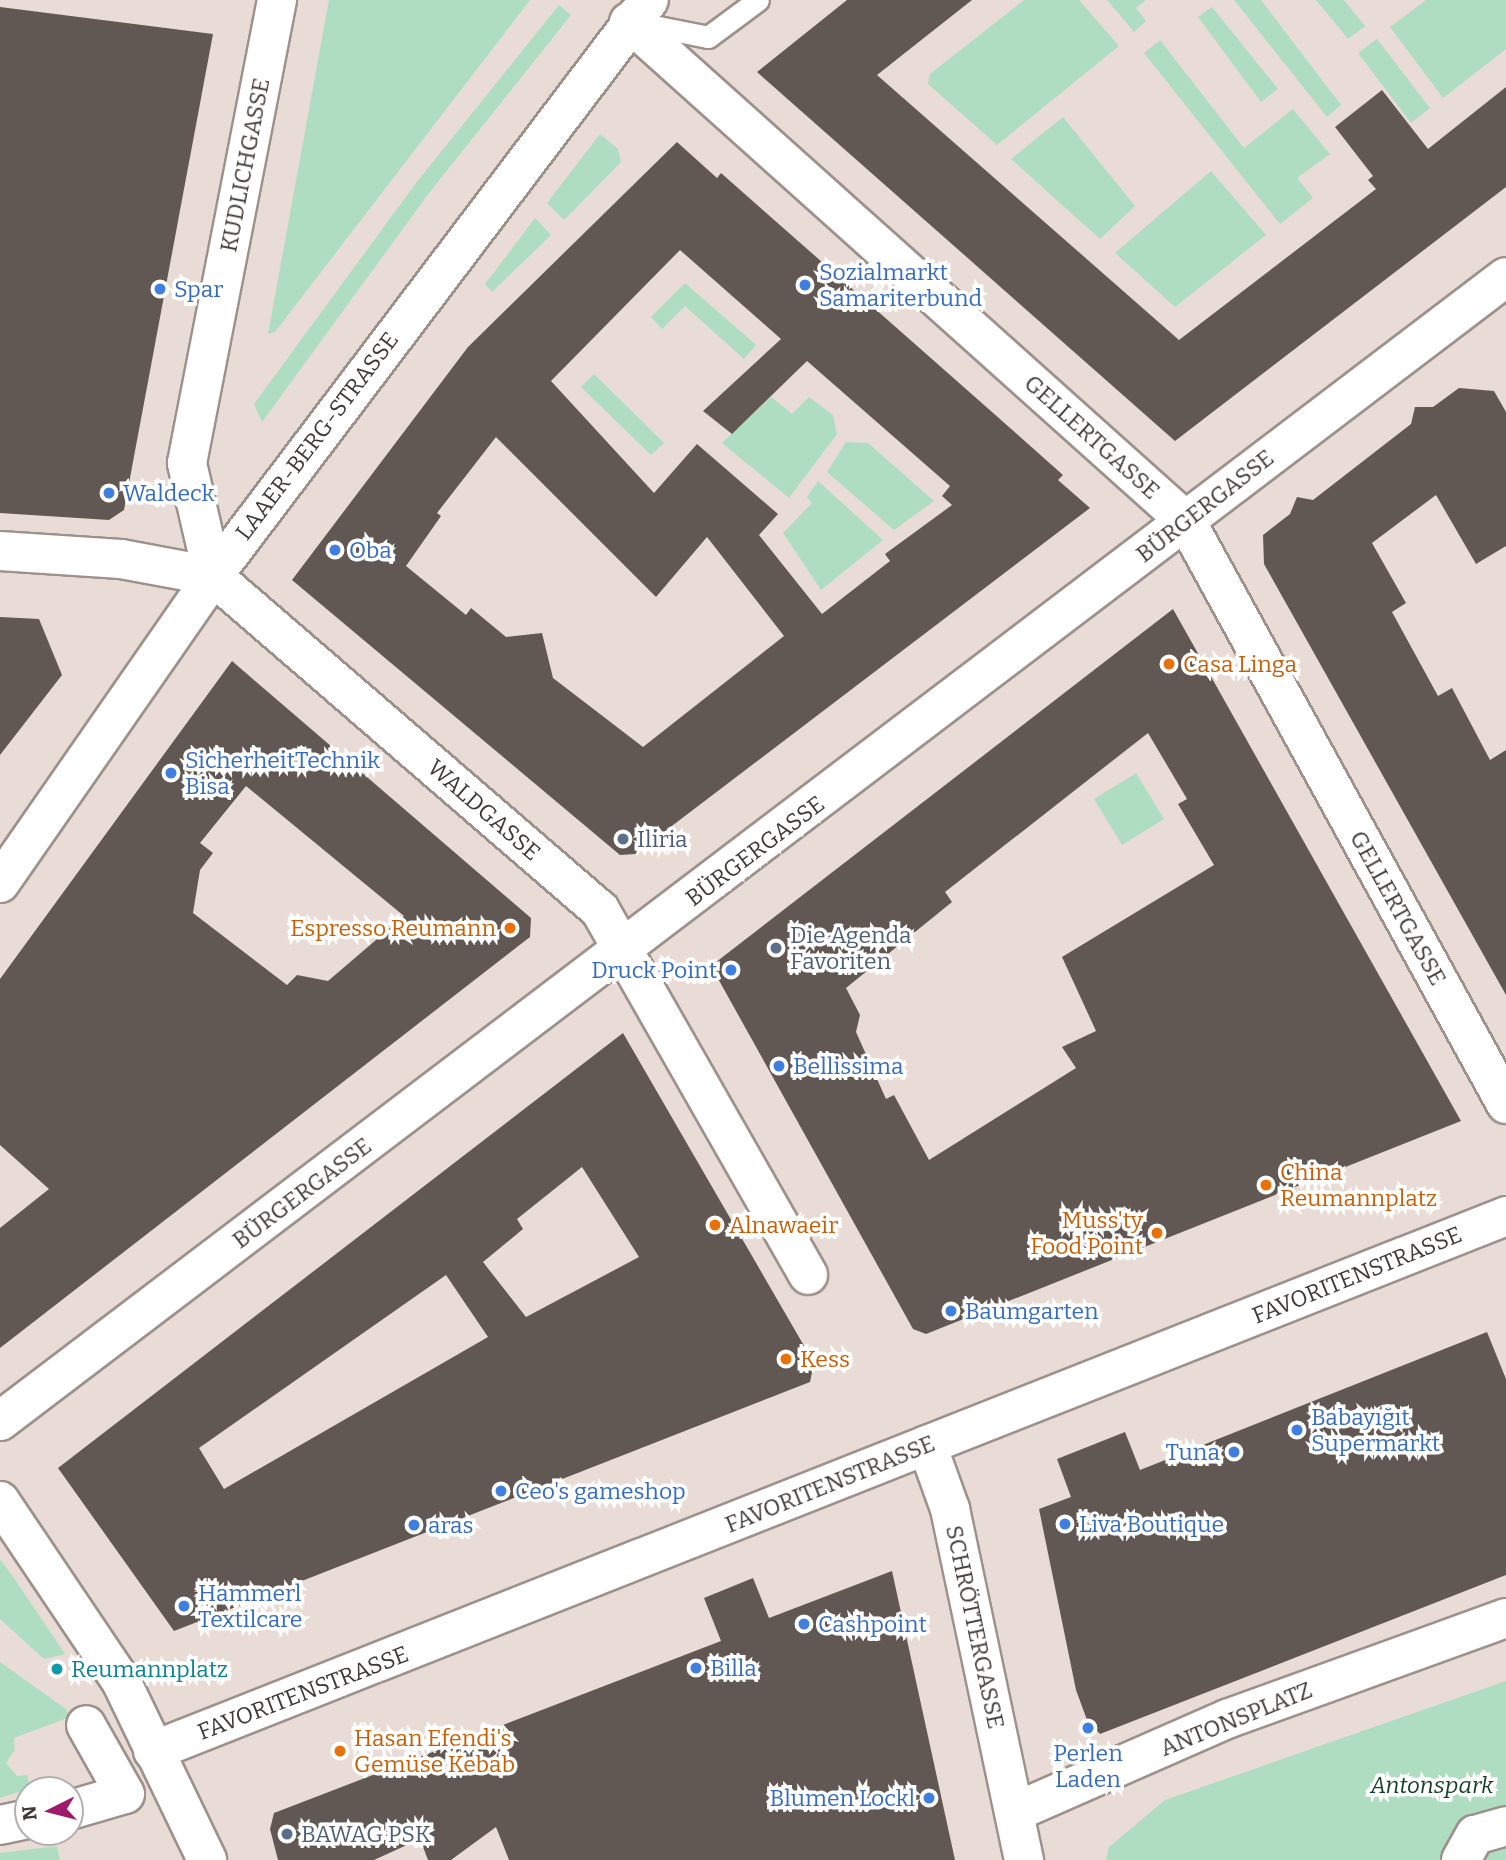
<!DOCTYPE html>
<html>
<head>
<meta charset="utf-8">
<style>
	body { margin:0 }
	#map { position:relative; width:1506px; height:1860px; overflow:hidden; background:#e9dcd6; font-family:Bitter,serif }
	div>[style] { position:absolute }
	.green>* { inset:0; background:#afddc1 }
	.building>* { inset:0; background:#625853 }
	.roads { filter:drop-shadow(2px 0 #9d918c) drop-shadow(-2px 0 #9d918c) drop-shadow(0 2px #9d918c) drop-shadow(0 -2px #9d918c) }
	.lane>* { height:21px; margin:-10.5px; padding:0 10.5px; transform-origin:10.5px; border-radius:10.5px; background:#fff }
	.street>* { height:38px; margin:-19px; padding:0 19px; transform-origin:19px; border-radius:19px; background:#fff }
	.secondary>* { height:38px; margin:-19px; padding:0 19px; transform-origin:19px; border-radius:19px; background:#fff }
	.dots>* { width:19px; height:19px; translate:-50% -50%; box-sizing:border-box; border:4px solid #fff; border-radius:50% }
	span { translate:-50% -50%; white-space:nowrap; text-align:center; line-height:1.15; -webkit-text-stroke:7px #fff; paint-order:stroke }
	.street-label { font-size:23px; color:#3e3a37 }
	.shop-label { font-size:23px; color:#366cbe }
	.left { translate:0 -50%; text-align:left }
	.right { translate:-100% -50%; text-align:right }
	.food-label { font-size:23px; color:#c56008 }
	.service-label { font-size:23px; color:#4e5e75 }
	.culture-label { font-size:23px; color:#0d838f }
	.park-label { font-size:23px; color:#143e28; font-style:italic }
	.north { position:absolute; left:14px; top:1776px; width:70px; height:70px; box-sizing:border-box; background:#fff; border:2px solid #b2b0af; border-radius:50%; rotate:264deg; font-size:19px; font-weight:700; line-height:28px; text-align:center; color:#3e3a37 }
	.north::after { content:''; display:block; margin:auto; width:24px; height:32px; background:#9e1a6b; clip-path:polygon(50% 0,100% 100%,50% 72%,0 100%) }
</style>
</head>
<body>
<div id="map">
	<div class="green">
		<i style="clip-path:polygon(329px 0,530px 0,275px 332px,268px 334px)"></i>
		<i style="clip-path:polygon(1024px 0,1079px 0,1119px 46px,997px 145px,928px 84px,930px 74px)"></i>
		<i style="clip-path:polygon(1107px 0,1146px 0,1136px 8px,1146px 21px,1134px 32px)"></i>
		<i style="clip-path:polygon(1234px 0,1261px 0,1341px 105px,1327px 117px)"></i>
		<i style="clip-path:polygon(1316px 0,1344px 0,1365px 26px,1348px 39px)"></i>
		<i style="clip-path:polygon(1426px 0,1506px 0,1506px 49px,1443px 98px,1390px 27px)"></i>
		<i style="clip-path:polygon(559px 5px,571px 15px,429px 193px,262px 422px,254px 404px,416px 183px)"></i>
		<i style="clip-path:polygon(1212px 7px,1278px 89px,1261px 102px,1198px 17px)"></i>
		<i style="clip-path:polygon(1377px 39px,1430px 108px,1411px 123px,1358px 53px)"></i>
		<i style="clip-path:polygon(1160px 40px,1244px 148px,1293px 109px,1330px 154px,1297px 178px,1313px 198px,1280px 224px,1144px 53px)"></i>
		<i style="clip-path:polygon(1063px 117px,1135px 206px,1100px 239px,1011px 159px)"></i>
		<i style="clip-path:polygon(600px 134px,618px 149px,621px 162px,564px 220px,547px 203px)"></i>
		<i style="clip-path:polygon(1211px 171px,1266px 235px,1175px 307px,1115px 253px)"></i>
		<i style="clip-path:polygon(535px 218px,551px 235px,492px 292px,485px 284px)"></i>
		<i style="clip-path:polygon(685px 283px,756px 345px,744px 359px,685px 306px,662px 329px,651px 317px)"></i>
		<i style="clip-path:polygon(594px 374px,664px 443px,651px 455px,581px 387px)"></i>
		<i style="clip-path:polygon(771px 397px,792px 414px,809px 397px,833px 415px,837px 434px,789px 498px,722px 443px)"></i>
		<i style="clip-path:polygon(846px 442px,868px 443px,934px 501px,894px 530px,827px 472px)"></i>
		<i style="clip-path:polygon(818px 481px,883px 540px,821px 590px,783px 533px,812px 503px,807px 497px)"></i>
		<i style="clip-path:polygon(1136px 773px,1164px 819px,1122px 845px,1094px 799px)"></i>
		<i style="clip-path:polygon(0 1559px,12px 1575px,65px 1654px,44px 1659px,0 1619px)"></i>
		<i style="clip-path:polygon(0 1662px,66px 1709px,70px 1717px,14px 1738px,15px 1749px,6px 1763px,17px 1776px,27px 1775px,31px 1788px,0 1798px)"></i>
		<i style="clip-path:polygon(1506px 1681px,1506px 1860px,1106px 1860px,1109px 1847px,1165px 1800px)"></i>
		<i style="clip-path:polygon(57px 1846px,60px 1860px,0 1860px,0 1853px)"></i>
	</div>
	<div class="building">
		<i style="clip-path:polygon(847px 0,972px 0,877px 75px,1179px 340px,1376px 189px,1368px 180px,1373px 176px,1335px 127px,1382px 90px,1428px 149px,1506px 87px,1506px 187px,1175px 441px,757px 72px)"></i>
		<i style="clip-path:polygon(0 7px,213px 34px,124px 510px,109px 520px,0 513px)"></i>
		<i style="clip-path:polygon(evenodd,677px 142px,717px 178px,721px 173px,992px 412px,1063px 475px,1058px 480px,1090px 508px,635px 854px,620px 855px,292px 580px,468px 347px,677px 142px,680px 250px,781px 339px,703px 411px,732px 434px,807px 361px,950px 486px,942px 496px,952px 505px,885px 554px,890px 561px,822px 614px,759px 535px,778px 514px,697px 444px,654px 493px,551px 381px,680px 250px,677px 142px,496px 437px,656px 597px,707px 537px,784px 636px,643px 747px,553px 678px,542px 633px,506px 637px,471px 608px,466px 615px,406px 566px,441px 516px,437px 513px,496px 437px)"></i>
		<i style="clip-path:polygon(1459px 388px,1494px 391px,1506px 412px,1506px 546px,1476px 564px,1436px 495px,1372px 543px,1406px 603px,1392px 612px,1438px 696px,1452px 688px,1490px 760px,1506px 750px,1506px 995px,1264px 564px,1263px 535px,1290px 514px,1297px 497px,1313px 500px,1411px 424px,1415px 407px,1433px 407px)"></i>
		<i style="clip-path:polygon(evenodd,1173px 609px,1461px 1121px,926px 1334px,913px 1329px,711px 966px,1173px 609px,1148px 733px,1187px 799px,1178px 804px,1214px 865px,1062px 957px,1096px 1031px,1062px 1047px,1076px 1068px,929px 1160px,894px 1095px,886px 1099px,856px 1032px,860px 1015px,846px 988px,952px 902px,945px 892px,1148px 733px)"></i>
		<i style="clip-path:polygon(0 617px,39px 619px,62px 675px,0 755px)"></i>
		<i style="clip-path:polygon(evenodd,232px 661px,531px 918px,530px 937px,0 1348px,0 1228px,49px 1189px,0 1145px,0 979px,232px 661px,246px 786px,404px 916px,328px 981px,297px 975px,287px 985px,193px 913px,200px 870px,213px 853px,200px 843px,246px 786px)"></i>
		<i style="clip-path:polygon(evenodd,623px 1033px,814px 1363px,810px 1382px,174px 1631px,58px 1468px,623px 1033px,582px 1167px,639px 1257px,526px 1317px,483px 1262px,523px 1229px,517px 1219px,582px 1167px,623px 1033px,446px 1275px,488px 1337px,224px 1489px,199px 1448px,446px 1275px)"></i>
		<i style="clip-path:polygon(1487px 1332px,1506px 1379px,1506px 1575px,1100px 1734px,1087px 1720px,1076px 1690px,1039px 1509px,1071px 1497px,1057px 1459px,1125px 1432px,1140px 1470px)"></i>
		<i style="clip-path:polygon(892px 1571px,955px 1860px,509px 1860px,496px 1827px,451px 1860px,428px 1860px,420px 1839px,374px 1860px,278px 1860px,270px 1829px,274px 1813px,721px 1641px,704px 1598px,753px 1578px,769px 1618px)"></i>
	</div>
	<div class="roads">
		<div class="lane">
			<i style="left:638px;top:23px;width:71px;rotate:11.3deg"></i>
			<i style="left:708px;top:37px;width:62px;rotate:-36.5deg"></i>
		</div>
		<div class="street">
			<i style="left:629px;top:22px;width:748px;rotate:41.86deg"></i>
			<i style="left:1186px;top:521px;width:665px;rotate:61.24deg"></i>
			<i style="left:0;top:551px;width:121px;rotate:3.8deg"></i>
			<i style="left:121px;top:559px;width:94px;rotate:10.5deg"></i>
			<i style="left:213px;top:576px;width:511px;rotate:40.8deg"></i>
			<i style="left:600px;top:910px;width:420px;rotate:60.3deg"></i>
			<i style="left:213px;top:576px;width:116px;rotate:-103deg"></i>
			<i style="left:187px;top:463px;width:472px;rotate:-79deg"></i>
			<i style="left:0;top:1421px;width:1891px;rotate:-37.22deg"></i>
			<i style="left:927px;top:1445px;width:68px;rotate:70.2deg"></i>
			<i style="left:950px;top:1509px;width:359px;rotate:78.1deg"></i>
			<i style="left:70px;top:1810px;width:57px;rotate:-16.2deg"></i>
			<i style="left:125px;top:1794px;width:79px;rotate:-119.5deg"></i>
			<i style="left:1015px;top:1812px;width:232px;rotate:-23.7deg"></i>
			<i style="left:1227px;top:1719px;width:297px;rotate:-19.9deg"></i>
			<i style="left:0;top:1825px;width:29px;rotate:-12deg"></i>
			<i style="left:1461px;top:1860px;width:29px;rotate:-61deg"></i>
			<i style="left:1475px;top:1835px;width:32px;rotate:-16deg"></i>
		</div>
		<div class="secondary">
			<i style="left:0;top:883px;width:374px;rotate:-55.2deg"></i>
			<i style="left:213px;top:576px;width:722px;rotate:-52.88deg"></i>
			<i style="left:0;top:1501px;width:217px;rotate:56.1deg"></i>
			<i style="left:121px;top:1681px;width:199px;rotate:64.3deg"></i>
			<i style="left:153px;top:1751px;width:1455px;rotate:-21.57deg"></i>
		</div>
	</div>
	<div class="dots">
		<i style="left:805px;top:285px;background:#3f7fe0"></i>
		<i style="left:160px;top:289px;background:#3f7fe0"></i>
		<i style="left:109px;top:493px;background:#3f7fe0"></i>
		<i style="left:335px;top:550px;background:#3f7fe0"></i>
		<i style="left:1169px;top:664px;background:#e8710a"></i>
		<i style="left:171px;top:773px;background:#3f7fe0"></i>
		<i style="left:623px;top:839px;background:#5c6f8a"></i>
		<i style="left:510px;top:928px;background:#e8710a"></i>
		<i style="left:776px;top:948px;background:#5c6f8a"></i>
		<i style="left:731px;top:970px;background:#3f7fe0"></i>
		<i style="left:779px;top:1066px;background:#3f7fe0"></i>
		<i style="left:1266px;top:1185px;background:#e8710a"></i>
		<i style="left:715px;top:1225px;background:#e8710a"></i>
		<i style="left:1157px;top:1233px;background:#e8710a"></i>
		<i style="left:951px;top:1311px;background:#3f7fe0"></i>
		<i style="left:786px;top:1359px;background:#e8710a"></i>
		<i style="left:1297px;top:1430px;background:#3f7fe0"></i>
		<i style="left:1234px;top:1452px;background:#3f7fe0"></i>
		<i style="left:501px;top:1491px;background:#3f7fe0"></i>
		<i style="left:1065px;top:1524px;background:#3f7fe0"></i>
		<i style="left:414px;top:1525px;background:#3f7fe0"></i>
		<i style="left:184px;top:1606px;background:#3f7fe0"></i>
		<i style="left:804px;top:1624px;background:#3f7fe0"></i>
		<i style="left:696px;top:1668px;background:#3f7fe0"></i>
		<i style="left:57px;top:1669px;background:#0f9aa8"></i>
		<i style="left:1088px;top:1728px;background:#3f7fe0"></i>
		<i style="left:340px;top:1751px;background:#e8710a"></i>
		<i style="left:929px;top:1798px;background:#3f7fe0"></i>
		<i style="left:287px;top:1834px;background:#5c6f8a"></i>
	</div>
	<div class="street-label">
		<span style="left:245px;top:165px;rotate:-79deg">KUDLICHGASSE</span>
		<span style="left:317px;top:436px;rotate:-53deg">LAAER-BERG-STRASSE</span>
		<span style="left:1092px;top:437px;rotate:42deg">GELLERTGASSE</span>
		<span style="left:1205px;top:506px;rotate:-38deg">BÜRGERGASSE</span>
		<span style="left:484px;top:810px;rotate:41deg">WALDGASSE</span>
		<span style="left:755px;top:851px;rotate:-37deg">BÜRGERGASSE</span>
		<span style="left:1398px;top:908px;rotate:61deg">GELLERTGASSE</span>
		<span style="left:302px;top:1193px;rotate:-37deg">BÜRGERGASSE</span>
		<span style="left:1357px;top:1275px;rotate:-22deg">FAVORITENSTRASSE</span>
		<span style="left:830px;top:1484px;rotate:-22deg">FAVORITENSTRASSE</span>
		<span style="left:975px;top:1627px;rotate:78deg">SCHRÖTTERGASSE</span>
		<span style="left:303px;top:1693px;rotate:-21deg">FAVORITENSTRASSE</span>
		<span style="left:1236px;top:1719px;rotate:-22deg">ANTONSPLATZ</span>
	</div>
	<div class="shop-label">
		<span class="left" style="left:819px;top:285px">Sozialmarkt<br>Samariterbund</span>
		<span class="left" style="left:174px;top:289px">Spar</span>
		<span class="left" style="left:123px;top:493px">Waldeck</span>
		<span class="left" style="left:349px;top:550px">Oba</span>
		<span class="left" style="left:185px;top:773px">SicherheitTechnik<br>Bisa</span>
		<span class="right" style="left:717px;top:970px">Druck Point</span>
		<span class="left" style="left:793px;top:1066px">Bellissima</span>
		<span class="left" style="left:965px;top:1311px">Baumgarten</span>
		<span class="left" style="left:1311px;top:1430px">Babayığıt<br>Supermarkt</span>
		<span class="right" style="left:1220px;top:1452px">Tuna</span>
		<span class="left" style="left:515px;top:1491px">Ceo's gameshop</span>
		<span class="left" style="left:1079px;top:1524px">Liva Boutique</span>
		<span class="left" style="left:428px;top:1525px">aras</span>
		<span class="left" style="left:198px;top:1606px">Hammerl<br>Textilcare</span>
		<span class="left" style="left:818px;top:1624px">Cashpoint</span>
		<span class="left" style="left:710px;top:1668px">Billa</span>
		<span style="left:1088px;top:1766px">Perlen<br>Laden</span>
		<span class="right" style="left:915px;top:1798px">Blumen Lockl</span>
	</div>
	<div class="food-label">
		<span class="left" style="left:1183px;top:664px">Casa Linga</span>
		<span class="right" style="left:496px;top:928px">Espresso Reumann</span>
		<span class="left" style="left:1280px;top:1185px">China<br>Reumannplatz</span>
		<span class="right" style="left:1143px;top:1233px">Muss'ty<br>Food Point</span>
		<span class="left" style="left:729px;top:1225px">Alnawaeir</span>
		<span class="left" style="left:800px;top:1359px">Kess</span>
		<span class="left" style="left:354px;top:1751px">Hasan Efendi's<br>Gemüse Kebab</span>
	</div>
	<div class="service-label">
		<span class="left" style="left:637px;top:839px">Iliria</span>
		<span class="left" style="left:790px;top:948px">Die Agenda<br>Favoriten</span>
		<span class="left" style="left:301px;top:1834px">BAWAG PSK</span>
	</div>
	<div class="culture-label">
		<span class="left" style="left:71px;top:1669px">Reumannplatz</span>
	</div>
	<div class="park-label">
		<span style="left:1432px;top:1785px">Antonspark</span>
	</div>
	<div class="north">N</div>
</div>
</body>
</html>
